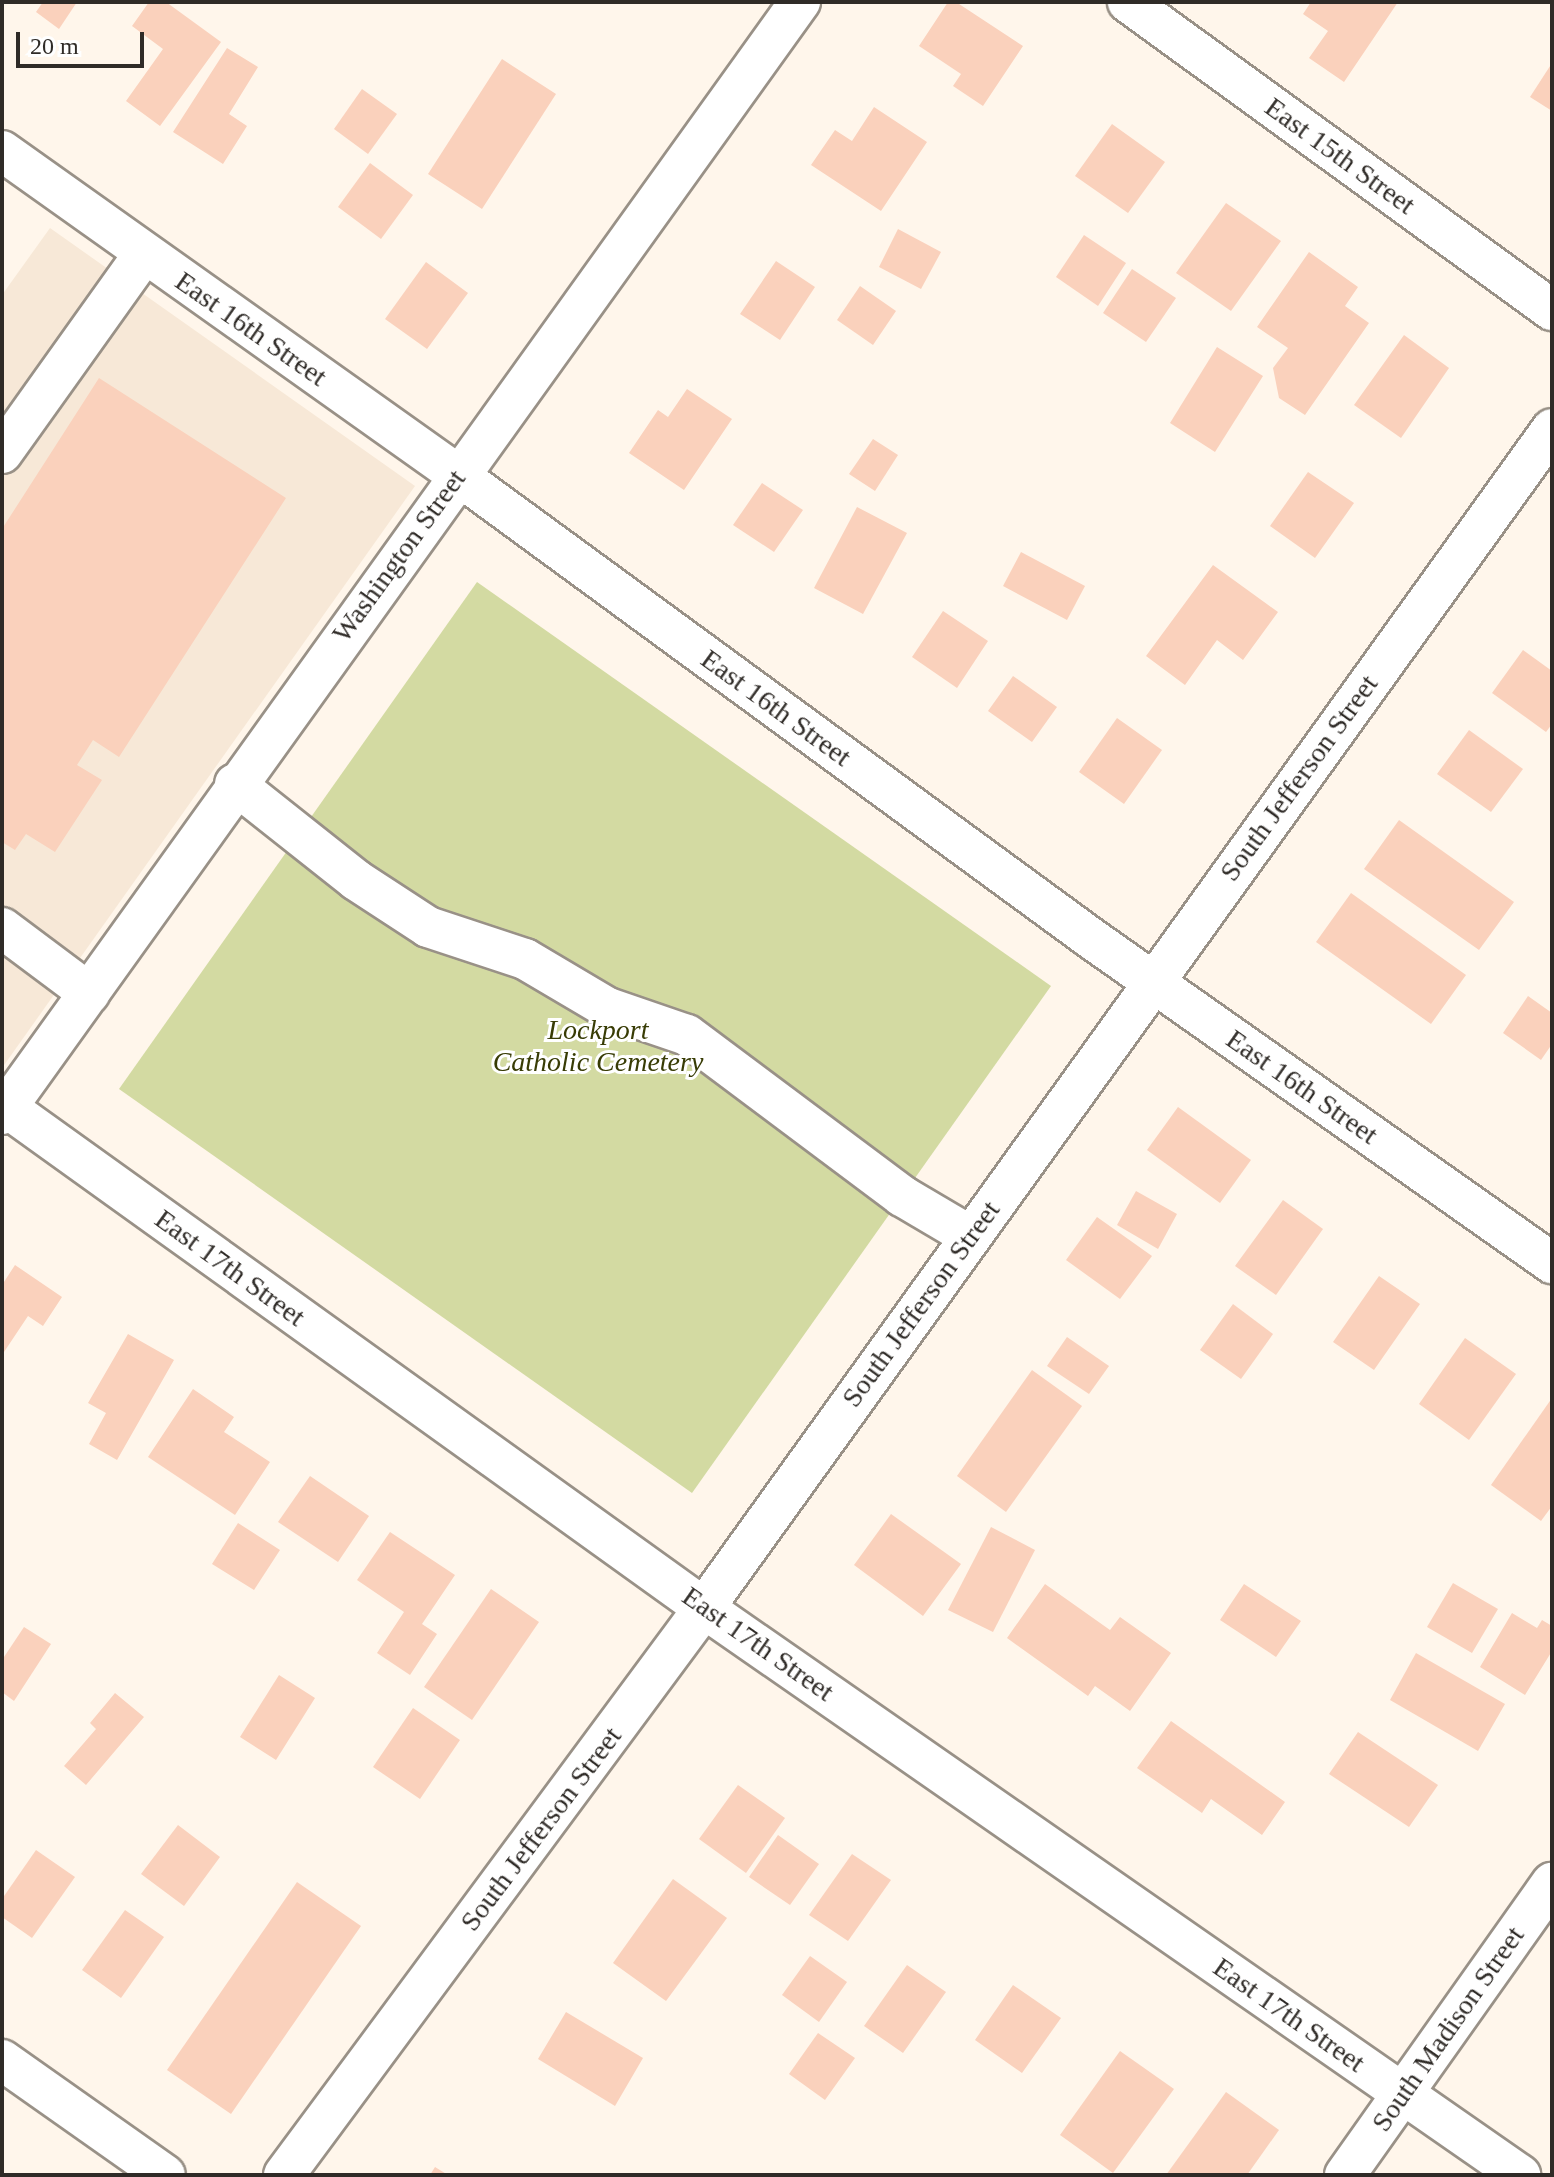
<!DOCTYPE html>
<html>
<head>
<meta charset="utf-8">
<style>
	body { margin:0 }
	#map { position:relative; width:1554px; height:2177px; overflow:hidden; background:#fff6eb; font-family:Georgia,serif }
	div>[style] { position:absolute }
	.built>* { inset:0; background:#f7e8d7 }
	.green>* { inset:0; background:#d3daa2 }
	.building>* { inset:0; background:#fad1bc }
	.roads { filter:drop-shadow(2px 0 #999187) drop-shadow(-2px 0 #999187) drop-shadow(0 2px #999187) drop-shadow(0 -2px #999187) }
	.minor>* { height:40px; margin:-20px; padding:0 20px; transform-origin:20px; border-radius:20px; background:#fff }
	span { translate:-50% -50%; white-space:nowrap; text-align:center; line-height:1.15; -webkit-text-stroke:6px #fff; paint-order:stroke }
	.street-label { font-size:28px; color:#2f2b27 }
	.park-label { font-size:28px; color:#383c05; font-style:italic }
	.frame { position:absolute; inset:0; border:4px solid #2f2b27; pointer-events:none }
	.scale { position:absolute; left:16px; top:32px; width:128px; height:36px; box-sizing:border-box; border:4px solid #2f2b27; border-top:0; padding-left:10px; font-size:24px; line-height:28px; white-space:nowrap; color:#2f2b27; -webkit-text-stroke:6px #fff; paint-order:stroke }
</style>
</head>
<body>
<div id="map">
	<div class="built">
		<i style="clip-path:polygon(50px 228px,415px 486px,2px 1068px,2px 295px)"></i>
	</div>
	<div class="green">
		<i style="clip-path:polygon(477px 582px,1051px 986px,692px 1493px,119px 1089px)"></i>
	</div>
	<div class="building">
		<i style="clip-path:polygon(43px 2px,77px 2px,59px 29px,36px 12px)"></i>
		<i style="clip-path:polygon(149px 2px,166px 2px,221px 42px,160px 126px,126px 101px,163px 49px,132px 26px)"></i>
		<i style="clip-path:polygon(948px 2px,956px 2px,1023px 46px,983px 106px,953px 86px,961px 74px,919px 46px)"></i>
		<i style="clip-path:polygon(1311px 2px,1398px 2px,1344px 82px,1309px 58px,1328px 31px,1303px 14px)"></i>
		<i style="clip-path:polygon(227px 48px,258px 67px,229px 114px,247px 126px,223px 164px,173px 132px)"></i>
		<i style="clip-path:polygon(502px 59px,556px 94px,482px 209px,428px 174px)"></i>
		<i style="clip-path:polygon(1552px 63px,1552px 111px,1530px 97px)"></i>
		<i style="clip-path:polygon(362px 89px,397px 114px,368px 154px,334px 129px)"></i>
		<i style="clip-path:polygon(874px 107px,927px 142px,881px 211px,811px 165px,835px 130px,852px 141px)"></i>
		<i style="clip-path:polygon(1112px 124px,1165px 162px,1128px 213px,1075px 176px)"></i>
		<i style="clip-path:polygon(370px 163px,413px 195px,381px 239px,338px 207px)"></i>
		<i style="clip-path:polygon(1226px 203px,1281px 241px,1231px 311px,1176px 273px)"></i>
		<i style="clip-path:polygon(898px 229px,941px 252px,921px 289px,879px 267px)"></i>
		<i style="clip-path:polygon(1084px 235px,1126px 263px,1098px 306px,1056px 277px)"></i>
		<i style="clip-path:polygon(1309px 252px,1358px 287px,1345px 306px,1369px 323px,1305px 415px,1279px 398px,1273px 368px,1288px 348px,1257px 327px)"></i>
		<i style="clip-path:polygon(776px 261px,815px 287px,780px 340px,740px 314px)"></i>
		<i style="clip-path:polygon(426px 262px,468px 293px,427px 349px,385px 319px)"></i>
		<i style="clip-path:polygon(1132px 269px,1176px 298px,1146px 342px,1103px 313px)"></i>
		<i style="clip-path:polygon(860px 286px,896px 311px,873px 345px,837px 320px)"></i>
		<i style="clip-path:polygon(1404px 335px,1449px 368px,1401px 438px,1354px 405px)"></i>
		<i style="clip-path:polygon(1217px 347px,1263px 376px,1215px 452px,1170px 423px)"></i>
		<i style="clip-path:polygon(99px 378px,286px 498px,119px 757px,93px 740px,77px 765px,102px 780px,55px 852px,26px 834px,15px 850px,2px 842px,2px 529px)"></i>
		<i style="clip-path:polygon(687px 389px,732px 419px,684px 490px,629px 453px,658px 410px,668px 417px)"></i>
		<i style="clip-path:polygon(873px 439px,898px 455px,875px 491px,849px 474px)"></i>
		<i style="clip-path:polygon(1308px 472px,1354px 503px,1315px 558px,1270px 526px)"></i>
		<i style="clip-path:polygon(762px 483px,803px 510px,774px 552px,733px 525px)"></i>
		<i style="clip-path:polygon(857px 507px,907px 533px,863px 614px,814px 588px)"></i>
		<i style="clip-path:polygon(1021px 552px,1085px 586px,1067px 620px,1003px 586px)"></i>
		<i style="clip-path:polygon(1213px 565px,1278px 612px,1243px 660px,1217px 640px,1185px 685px,1146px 656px)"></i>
		<i style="clip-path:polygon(943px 611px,988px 641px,957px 688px,912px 657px)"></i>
		<i style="clip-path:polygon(1523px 650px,1552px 671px,1552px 724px,1546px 732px,1492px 693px)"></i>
		<i style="clip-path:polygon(1013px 676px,1057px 707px,1032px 742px,988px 711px)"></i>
		<i style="clip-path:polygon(1117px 718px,1162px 750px,1124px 804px,1079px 772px)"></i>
		<i style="clip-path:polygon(1469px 730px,1523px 769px,1491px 812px,1437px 774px)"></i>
		<i style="clip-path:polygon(1399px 820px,1514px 902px,1479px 950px,1364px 869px)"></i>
		<i style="clip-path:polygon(1351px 893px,1466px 975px,1431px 1024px,1316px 942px)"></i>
		<i style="clip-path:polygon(1528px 996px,1552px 1013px,1552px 1044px,1541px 1060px,1503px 1033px)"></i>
		<i style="clip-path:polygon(1178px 1107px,1251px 1160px,1220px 1203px,1147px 1150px)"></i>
		<i style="clip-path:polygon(1136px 1191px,1177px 1214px,1158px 1249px,1117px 1225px)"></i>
		<i style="clip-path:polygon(1283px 1200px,1323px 1229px,1276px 1295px,1235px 1266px)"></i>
		<i style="clip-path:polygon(1097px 1217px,1152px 1256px,1120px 1299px,1066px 1260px)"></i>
		<i style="clip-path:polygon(15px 1265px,62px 1297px,43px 1326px,28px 1316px,2px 1355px,2px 1285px)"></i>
		<i style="clip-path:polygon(1379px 1276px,1420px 1304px,1374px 1370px,1333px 1342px)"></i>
		<i style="clip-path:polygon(1233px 1304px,1273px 1334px,1241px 1379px,1200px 1350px)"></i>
		<i style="clip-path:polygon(128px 1334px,174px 1360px,117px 1460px,89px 1444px,106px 1413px,88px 1403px)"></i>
		<i style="clip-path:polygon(1067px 1337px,1109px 1366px,1089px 1394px,1047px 1366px)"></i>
		<i style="clip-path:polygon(1465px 1338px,1516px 1374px,1469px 1440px,1419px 1404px)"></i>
		<i style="clip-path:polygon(1032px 1370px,1082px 1406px,1006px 1512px,957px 1476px)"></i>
		<i style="clip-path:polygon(193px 1389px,234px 1417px,224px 1432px,270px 1462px,235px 1515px,148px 1457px)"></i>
		<i style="clip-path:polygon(1552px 1398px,1552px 1506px,1541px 1521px,1491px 1485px)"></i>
		<i style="clip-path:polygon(310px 1476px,369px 1516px,338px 1562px,278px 1522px)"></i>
		<i style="clip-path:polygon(891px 1514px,961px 1564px,923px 1616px,854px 1565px)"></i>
		<i style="clip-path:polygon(238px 1523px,280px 1550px,254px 1590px,212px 1564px)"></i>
		<i style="clip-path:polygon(991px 1527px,1035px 1550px,993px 1632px,948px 1610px)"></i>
		<i style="clip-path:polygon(390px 1532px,455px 1575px,422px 1624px,437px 1634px,410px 1675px,377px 1653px,404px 1612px,357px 1580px)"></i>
		<i style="clip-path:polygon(1453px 1583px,1498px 1609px,1472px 1653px,1427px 1627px)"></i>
		<i style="clip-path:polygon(1045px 1584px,1110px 1630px,1120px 1617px,1171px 1653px,1130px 1711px,1095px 1686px,1088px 1696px,1007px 1638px)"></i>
		<i style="clip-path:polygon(1244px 1584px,1301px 1621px,1276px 1657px,1220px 1620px)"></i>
		<i style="clip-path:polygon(491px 1589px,539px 1622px,472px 1720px,424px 1687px)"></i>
		<i style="clip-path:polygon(1512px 1613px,1537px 1628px,1542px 1620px,1552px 1626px,1552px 1651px,1525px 1695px,1480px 1667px)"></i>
		<i style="clip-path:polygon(24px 1627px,51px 1644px,14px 1701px,2px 1692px,2px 1660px)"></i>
		<i style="clip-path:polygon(1416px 1653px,1505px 1704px,1478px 1751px,1390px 1700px)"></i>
		<i style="clip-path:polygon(279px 1675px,315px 1698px,276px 1760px,240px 1737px)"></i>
		<i style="clip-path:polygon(115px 1693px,144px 1717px,86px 1785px,64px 1766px,96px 1729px,90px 1723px)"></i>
		<i style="clip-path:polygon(413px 1708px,460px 1740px,420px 1799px,373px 1767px)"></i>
		<i style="clip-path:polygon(1171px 1721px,1285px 1802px,1262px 1835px,1211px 1799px,1202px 1813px,1137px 1768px)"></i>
		<i style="clip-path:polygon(1358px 1732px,1438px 1785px,1409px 1827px,1329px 1774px)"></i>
		<i style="clip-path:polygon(738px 1785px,785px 1818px,746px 1873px,699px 1839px)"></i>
		<i style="clip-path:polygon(178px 1825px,220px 1857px,184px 1906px,141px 1874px)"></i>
		<i style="clip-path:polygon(778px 1835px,819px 1864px,790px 1905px,749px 1877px)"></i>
		<i style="clip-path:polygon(36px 1850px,75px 1877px,32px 1938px,2px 1917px,2px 1899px)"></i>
		<i style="clip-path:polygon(852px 1854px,891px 1880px,848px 1941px,809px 1915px)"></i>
		<i style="clip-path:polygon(673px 1879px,727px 1918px,666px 2001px,613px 1963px)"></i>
		<i style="clip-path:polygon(297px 1882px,361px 1926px,231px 2114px,167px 2070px)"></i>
		<i style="clip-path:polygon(125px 1910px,164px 1937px,121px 1998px,82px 1970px)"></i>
		<i style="clip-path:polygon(810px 1956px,847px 1982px,819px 2022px,782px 1995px)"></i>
		<i style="clip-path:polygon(907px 1965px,946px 1992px,903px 2053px,864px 2026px)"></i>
		<i style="clip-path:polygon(1013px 1985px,1061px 2018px,1022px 2073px,975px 2040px)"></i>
		<i style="clip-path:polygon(566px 2012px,643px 2058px,615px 2106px,538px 2059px)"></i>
		<i style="clip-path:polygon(818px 2033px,855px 2058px,825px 2100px,789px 2074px)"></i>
		<i style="clip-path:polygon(1120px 2051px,1174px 2089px,1113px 2173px,1060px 2135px)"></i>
		<i style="clip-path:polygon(1226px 2092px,1279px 2130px,1247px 2175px,1166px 2175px)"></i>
		<i style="clip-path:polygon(435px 2167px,448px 2175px,430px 2175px)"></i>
	</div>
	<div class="roads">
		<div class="minor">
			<i style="left:1128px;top:2px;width:524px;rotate:36deg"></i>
			<i style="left:2px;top:151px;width:559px;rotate:35.39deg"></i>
			<i style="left:458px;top:475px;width:786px;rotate:36.2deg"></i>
			<i style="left:1092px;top:939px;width:563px;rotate:35.16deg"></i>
			<i style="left:2px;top:453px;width:244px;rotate:-54.5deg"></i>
			<i style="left:235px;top:784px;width:154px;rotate:38.4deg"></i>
			<i style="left:356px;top:880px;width:86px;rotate:33.1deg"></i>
			<i style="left:428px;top:927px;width:102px;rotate:18.3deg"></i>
			<i style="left:525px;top:959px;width:96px;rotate:30.6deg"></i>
			<i style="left:608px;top:1008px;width:83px;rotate:18.9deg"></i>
			<i style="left:687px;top:1035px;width:269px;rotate:36.8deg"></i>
			<i style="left:902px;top:1196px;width:79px;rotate:30.5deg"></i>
			<i style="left:2px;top:928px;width:109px;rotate:36.8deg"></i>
			<i style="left:2px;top:1104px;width:864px;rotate:35.68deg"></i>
			<i style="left:704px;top:1608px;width:994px;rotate:34.79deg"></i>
			<i style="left:2px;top:1114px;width:1369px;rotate:-54.34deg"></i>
			<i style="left:2px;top:2060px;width:199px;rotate:35.2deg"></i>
			<i style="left:284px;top:2175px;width:706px;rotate:-53.47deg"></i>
			<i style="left:704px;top:1608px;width:1452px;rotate:-54.27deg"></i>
			<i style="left:1345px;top:2175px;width:358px;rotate:-54.7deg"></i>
		</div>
	</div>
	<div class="street-label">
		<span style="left:1340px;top:156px;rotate:36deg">East 15th Street</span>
		<span style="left:251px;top:329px;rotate:35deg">East 16th Street</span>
		<span style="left:399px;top:556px;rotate:-54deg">Washington Street</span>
		<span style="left:776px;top:708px;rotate:36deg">East 16th Street</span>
		<span style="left:1299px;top:778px;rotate:-54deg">South Jefferson Street</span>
		<span style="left:1302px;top:1087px;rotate:35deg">East 16th Street</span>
		<span style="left:230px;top:1268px;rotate:36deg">East 17th Street</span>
		<span style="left:921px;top:1304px;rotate:-54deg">South Jefferson Street</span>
		<span style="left:758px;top:1644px;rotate:35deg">East 17th Street</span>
		<span style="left:541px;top:1829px;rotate:-53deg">South Jefferson Street</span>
		<span style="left:1289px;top:2015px;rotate:35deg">East 17th Street</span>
		<span style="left:1448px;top:2029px;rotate:-55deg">South Madison Street</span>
	</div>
	<div class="park-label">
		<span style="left:598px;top:1046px">Lockport<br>Catholic Cemetery</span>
	</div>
	<div class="frame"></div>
	<div class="scale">20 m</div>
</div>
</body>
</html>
